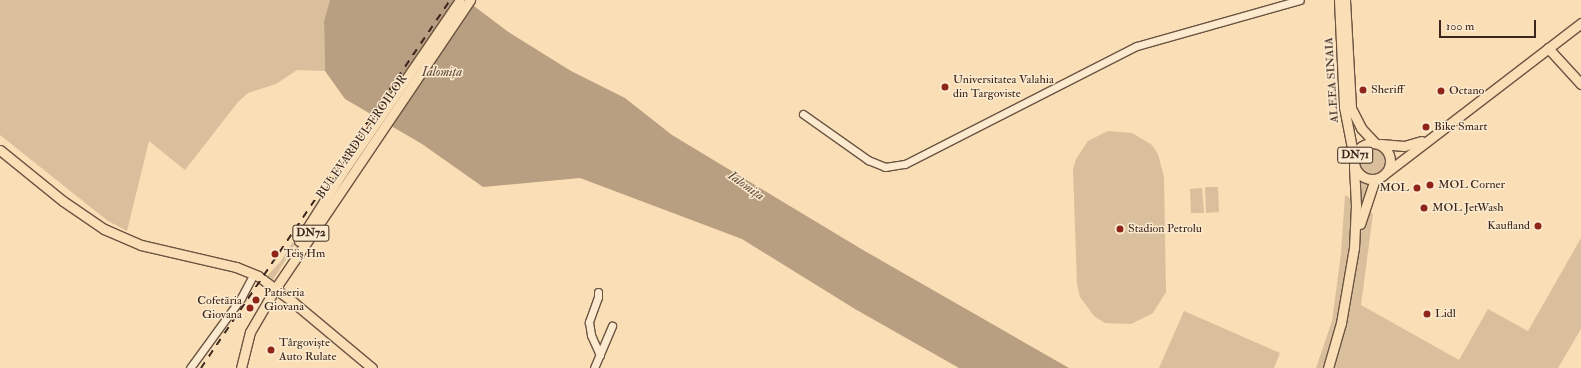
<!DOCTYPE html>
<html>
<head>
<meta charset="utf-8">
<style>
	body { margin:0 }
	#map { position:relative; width:1581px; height:368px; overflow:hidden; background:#fadeb5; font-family:"IM FELL Double Pica",serif }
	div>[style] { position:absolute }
	.green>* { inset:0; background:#d9bf9b }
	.round { border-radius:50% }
	.water>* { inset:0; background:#b99f81 }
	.roads { filter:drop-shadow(1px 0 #6a5442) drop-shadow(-1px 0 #6a5442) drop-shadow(0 1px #6a5442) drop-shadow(0 -1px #6a5442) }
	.minor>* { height:7px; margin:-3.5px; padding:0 3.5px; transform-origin:3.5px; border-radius:3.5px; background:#fceacf }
	.major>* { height:9px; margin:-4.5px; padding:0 4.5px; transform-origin:4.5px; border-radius:4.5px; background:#fadeb5 }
	.major>.ring { margin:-4.5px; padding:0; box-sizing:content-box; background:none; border:9px solid #fadeb5; border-radius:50% }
	.rail>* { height:2px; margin-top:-1px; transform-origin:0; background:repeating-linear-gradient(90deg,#3a261c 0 7px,transparent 0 14px) }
	.dots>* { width:11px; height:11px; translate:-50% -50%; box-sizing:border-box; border:2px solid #fceacf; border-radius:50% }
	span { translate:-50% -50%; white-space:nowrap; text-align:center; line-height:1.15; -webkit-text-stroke:3px #fceacf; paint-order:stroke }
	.shield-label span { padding:1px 3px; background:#fceacf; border:1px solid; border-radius:3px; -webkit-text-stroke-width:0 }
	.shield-label { font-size:11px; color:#3a261c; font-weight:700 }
	.poi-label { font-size:12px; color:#3a261c }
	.left { translate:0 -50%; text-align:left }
	.right { translate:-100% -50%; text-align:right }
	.street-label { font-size:12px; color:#3a261c }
	.water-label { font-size:13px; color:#604a3a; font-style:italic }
	.scale { position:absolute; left:1439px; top:20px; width:97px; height:18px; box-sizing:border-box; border:2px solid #3a261c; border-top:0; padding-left:5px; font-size:12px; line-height:14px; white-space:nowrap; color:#3a261c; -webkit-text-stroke:3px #fceacf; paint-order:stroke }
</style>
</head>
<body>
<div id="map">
	<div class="green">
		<i style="clip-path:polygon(0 0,330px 0,324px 21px,325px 71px,297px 70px,276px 84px,248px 93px,238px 102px,185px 170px,149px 141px,127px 231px,108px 221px,0 135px)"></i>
		<i style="clip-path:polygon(1108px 131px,1132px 133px,1152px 145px,1158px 154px,1164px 177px,1166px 292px,1153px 313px,1131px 324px,1105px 323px,1094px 316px,1080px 297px,1077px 284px,1073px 169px,1076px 159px,1088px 141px)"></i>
		<i class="round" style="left:1359px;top:148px;width:26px;height:26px"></i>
		<i style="clip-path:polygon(337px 171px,313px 216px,273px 280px,267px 276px,281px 261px)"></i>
		<i style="clip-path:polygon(1359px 181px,1371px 185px,1362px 207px,1373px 214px,1361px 305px,1459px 360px,1488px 309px,1528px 331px,1581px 238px,1581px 329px,1558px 368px,1316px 368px,1332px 321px,1341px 254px,1345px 195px,1357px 203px)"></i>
		<i style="clip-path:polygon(1205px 187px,1218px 187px,1219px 212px,1206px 213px)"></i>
		<i style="clip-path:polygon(1202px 188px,1204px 213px,1191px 213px,1190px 189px)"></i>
		<i style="clip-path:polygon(1184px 311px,1280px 353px,1274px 368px,1159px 368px)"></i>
	</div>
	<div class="water">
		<i style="clip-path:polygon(330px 0,466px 0,507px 31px,571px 71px,625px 98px,672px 135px,863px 250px,1069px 368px,959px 368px,855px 309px,742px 239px,580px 178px,483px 187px,422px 144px,345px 99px,325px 71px,324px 21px)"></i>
	</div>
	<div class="roads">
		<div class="minor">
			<i style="left:803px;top:114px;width:80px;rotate:35.3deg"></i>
			<i style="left:868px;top:160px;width:18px;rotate:22deg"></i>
			<i style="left:885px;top:167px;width:20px;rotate:-9deg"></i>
			<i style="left:905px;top:164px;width:260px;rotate:-27deg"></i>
			<i style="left:1137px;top:46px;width:169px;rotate:-15.8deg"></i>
			<i style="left:598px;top:292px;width:5px;rotate:90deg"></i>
			<i style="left:598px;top:297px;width:27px;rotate:110deg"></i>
			<i style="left:589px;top:322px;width:13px;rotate:81deg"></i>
			<i style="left:591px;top:335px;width:22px;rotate:66deg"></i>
			<i style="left:190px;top:368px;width:87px;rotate:-53.9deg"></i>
			<i style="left:241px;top:298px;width:27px;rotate:-62deg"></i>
			<i style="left:594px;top:368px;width:46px;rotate:-66.8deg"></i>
		</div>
		<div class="major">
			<i style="left:1339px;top:0;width:107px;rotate:87.3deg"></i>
			<i style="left:1344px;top:107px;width:52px;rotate:78.9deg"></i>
			<i style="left:1345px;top:0;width:108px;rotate:86.8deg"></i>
			<i style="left:1351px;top:108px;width:22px;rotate:63deg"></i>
			<i style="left:1361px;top:128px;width:21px;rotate:47deg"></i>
			<i style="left:1548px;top:48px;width:49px;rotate:47.5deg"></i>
			<i class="ring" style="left:1354px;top:143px;width:27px;height:27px"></i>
			<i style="left:1381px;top:144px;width:23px;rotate:5deg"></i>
			<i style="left:1404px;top:146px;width:18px;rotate:-16deg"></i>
			<i style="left:0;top:150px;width:81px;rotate:39deg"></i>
			<i style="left:63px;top:201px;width:50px;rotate:34.3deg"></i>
			<i style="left:104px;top:229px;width:40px;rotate:23.4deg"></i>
			<i style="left:141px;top:245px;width:98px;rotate:13deg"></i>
			<i style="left:236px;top:267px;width:24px;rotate:22deg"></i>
			<i style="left:258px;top:276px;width:44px;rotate:36.6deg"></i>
			<i style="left:293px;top:302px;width:103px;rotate:39.9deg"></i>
			<i style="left:1387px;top:172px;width:245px;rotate:-37.5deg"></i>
			<i style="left:1360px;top:224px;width:47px;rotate:-71.6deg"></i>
			<i style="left:299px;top:241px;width:80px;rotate:-57.7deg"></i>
			<i style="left:342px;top:173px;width:209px;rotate:-55.7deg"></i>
			<i style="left:241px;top:368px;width:37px;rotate:-76deg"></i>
			<i style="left:250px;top:332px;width:50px;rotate:-59.8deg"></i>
			<i style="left:275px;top:289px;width:349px;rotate:-56deg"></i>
			<i style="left:1328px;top:368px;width:47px;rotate:-73.9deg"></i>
			<i style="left:1341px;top:323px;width:76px;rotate:-80.2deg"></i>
			<i style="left:1354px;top:248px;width:43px;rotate:-87.3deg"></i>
			<i style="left:1356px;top:205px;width:39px;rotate:-93deg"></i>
		</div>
	</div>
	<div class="rail">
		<i style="left:201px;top:368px;width:444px;rotate:-55.9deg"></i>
	</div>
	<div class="dots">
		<i style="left:945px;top:87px;background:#8f2418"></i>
		<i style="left:1363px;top:90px;background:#8f2418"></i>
		<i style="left:1441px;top:91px;background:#8f2418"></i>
		<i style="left:1426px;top:127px;background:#8f2418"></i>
		<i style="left:1430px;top:185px;background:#8f2418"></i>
		<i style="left:1417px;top:188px;background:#8f2418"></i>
		<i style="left:1424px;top:208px;background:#8f2418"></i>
		<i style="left:1538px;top:226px;background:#8f2418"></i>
		<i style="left:1120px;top:229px;background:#8f2418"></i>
		<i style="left:275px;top:254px;background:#8f2418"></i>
		<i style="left:256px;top:300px;background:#8f2418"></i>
		<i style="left:250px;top:308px;background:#8f2418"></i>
		<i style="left:1427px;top:314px;background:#8f2418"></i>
		<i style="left:271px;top:350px;background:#8f2418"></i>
	</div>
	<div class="shield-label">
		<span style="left:1355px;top:155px">DN71</span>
		<span style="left:311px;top:233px">DN72</span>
	</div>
	<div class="poi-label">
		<span class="left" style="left:953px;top:87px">Universitatea Valahia<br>din Targoviste</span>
		<span class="left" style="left:1371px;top:90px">Sheriff</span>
		<span class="left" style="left:1449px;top:91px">Octano</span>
		<span class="left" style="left:1434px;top:127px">Bike Smart</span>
		<span class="left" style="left:1438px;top:185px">MOL Corner</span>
		<span class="right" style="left:1409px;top:188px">MOL</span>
		<span class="left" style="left:1432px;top:208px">MOL JetWash</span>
		<span class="right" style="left:1530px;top:226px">Kaufland</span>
		<span class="left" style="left:1128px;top:229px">Stadion Petrolu</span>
		<span class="left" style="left:284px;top:254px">Teiș Hm</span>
		<span class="left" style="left:264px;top:300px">Patiseria<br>Giovana</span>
		<span class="right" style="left:242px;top:308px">Cofetăria<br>Giovana</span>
		<span class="left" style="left:1435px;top:314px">Lidl</span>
		<span class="left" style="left:279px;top:350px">Târgoviște<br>Auto Rulate</span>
	</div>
	<div class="street-label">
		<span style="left:1332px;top:80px;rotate:-94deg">ALEEA SINAIA</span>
		<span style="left:362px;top:137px;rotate:-55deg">BULEVARDUL EROILOR</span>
	</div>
	<div class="water-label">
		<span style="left:442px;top:72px">Ialomița</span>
		<span style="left:746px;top:186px;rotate:35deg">Ialomița</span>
	</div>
	<div class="scale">100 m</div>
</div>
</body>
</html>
